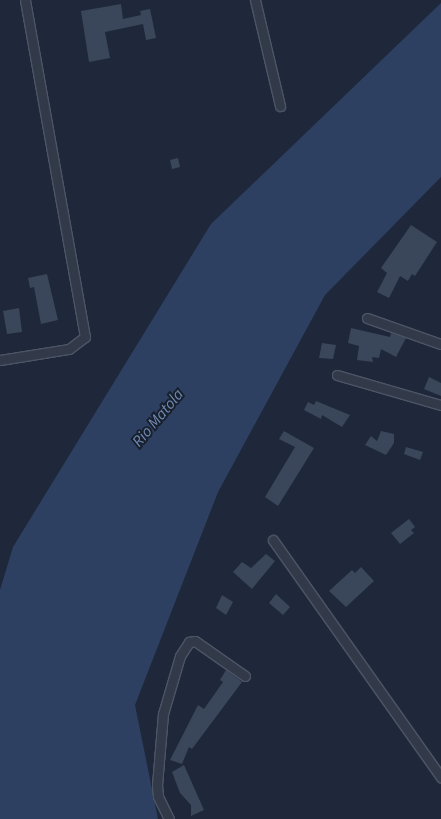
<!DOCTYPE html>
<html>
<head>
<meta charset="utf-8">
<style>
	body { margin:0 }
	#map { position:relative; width:441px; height:819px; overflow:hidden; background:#1e283a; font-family:"Source Sans 3",sans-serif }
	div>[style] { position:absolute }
	.water>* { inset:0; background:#2e4061 }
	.building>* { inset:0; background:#3a465a }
	.roads { filter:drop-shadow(1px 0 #4d5565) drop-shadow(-1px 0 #4d5565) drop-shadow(0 1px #4d5565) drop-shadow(0 -1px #4d5565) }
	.minor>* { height:9px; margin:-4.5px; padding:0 4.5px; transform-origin:4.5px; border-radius:4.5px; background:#323a4a }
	span { translate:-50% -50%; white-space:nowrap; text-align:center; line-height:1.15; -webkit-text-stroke:4px #18202e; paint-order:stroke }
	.water-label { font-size:16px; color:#7189b2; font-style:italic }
</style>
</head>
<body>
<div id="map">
	<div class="water">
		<i style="clip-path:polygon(441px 3px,441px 177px,325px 295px,218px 492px,135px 705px,158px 819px,0 819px,0 590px,13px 547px,211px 224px)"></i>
	</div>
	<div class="building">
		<i style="clip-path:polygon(121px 4px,123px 19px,141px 15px,140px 11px,150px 9px,156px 38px,146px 40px,143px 24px,105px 32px,110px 58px,89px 62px,81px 11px)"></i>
		<i style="clip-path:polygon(178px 158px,180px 167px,172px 169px,170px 160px)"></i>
		<i style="clip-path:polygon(411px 225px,437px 242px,415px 276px,412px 274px,408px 281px,400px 276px,389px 298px,377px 292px,387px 273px,381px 268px)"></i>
		<i style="clip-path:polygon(47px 274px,58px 320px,41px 324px,34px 287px,30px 288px,28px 278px)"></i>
		<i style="clip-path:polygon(19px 308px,22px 332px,7px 334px,3px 311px)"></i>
		<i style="clip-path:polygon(351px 328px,390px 337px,391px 333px,406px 338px,396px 357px,381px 349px,379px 358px,372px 357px,373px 362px,357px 360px,359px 346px,348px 343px)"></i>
		<i style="clip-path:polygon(322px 343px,336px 345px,333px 359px,319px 358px)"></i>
		<i style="clip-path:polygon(429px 377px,441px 383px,441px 396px,424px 389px)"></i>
		<i style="clip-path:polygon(316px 401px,350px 415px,342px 427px,322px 415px,321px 419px,304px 410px,308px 402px,314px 405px)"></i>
		<i style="clip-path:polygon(284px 431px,314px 448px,278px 506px,265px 497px,295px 447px,279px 439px)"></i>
		<i style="clip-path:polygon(381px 431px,394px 434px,394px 443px,386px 455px,365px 445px,371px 436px,377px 441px)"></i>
		<i style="clip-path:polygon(406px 447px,423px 452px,420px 460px,404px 454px)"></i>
		<i style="clip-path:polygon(409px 519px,415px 527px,411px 530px,414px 533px,400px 544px,391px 533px)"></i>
		<i style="clip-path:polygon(266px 554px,275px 561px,252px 589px,233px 572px,242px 562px,251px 568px)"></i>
		<i style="clip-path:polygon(361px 567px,374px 581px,346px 607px,329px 591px,352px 570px,355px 573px)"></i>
		<i style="clip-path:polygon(276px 594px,290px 607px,283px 615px,269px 603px)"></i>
		<i style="clip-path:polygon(222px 595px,233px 602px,226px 615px,216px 608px)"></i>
		<i style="clip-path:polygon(226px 670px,242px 682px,192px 749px,189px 747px,182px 764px,170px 760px,198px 705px,204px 709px,223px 682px,220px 680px)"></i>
		<i style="clip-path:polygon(184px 765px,204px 810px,191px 816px,191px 805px,180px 793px,172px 772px)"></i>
	</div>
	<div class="roads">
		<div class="minor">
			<i style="left:255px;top:0;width:109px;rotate:76.7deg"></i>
			<i style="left:367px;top:318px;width:78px;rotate:19.4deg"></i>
			<i style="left:0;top:360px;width:70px;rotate:-9.1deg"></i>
			<i style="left:69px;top:349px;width:20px;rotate:-37deg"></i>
			<i style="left:85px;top:337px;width:342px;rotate:-100.1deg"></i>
			<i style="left:337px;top:375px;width:108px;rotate:16.1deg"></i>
			<i style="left:273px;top:540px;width:291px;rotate:54.7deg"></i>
			<i style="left:169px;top:819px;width:25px;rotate:-116deg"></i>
			<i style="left:158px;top:796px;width:11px;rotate:-95deg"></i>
			<i style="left:157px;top:785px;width:71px;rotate:-85.2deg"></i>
			<i style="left:163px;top:714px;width:60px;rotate:-73.7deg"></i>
			<i style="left:180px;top:656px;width:17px;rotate:-57deg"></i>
			<i style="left:189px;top:642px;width:6px;rotate:-9deg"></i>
			<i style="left:195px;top:641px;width:61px;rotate:35deg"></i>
		</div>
	</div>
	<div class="water-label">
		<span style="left:158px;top:418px;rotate:-50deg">Rio Matola</span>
	</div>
</div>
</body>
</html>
